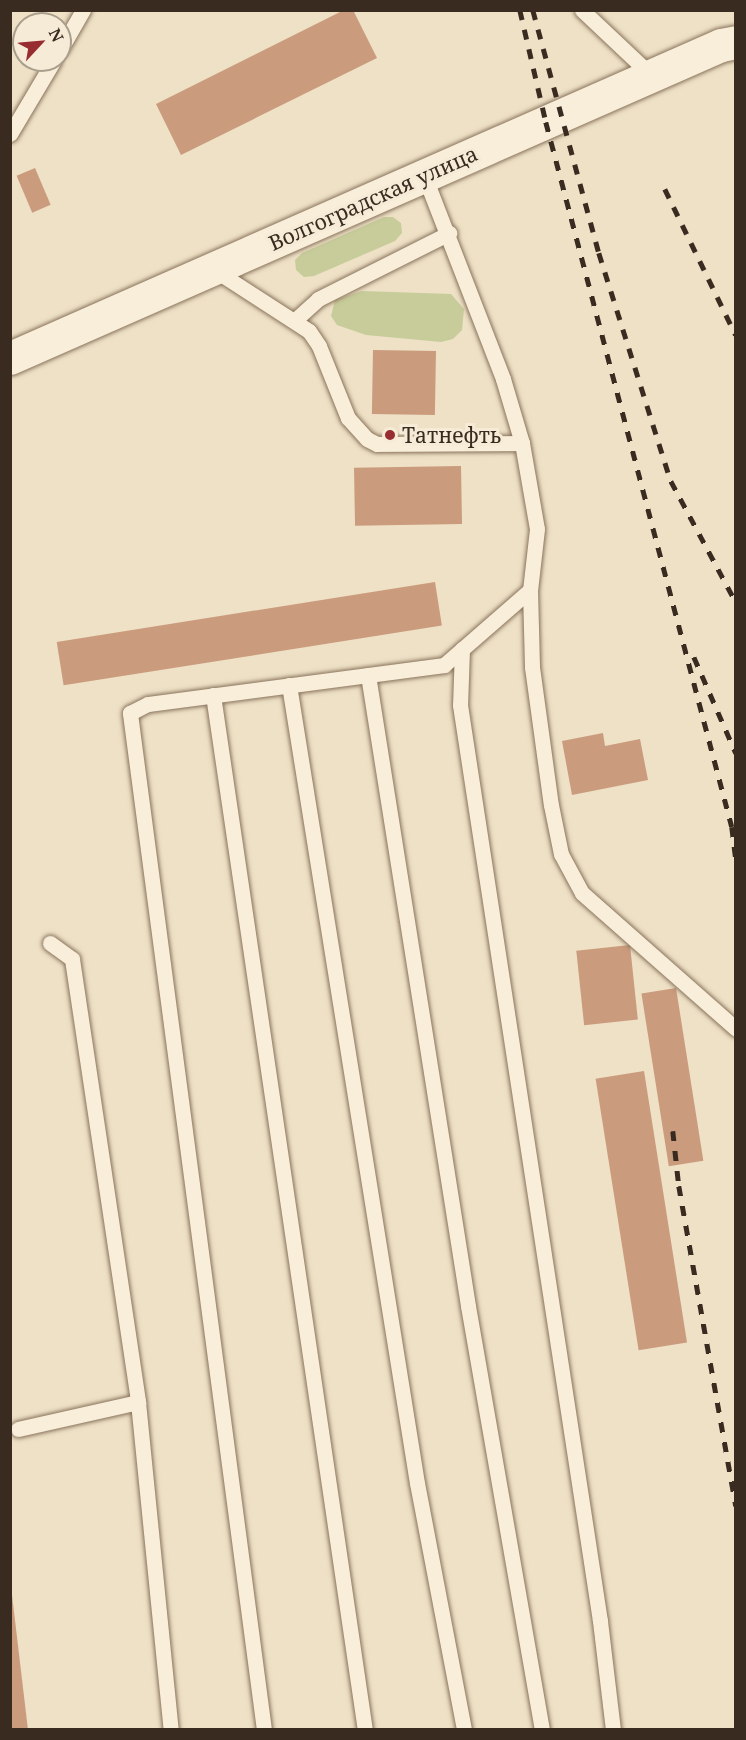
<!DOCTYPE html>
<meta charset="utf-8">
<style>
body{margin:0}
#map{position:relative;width:746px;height:1740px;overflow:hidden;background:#eee1c6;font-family:"Noto Serif",serif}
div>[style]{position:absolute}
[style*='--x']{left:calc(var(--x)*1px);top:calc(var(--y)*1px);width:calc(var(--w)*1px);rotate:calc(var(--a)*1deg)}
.green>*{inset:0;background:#c7cc9a}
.building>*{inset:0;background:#cb9b7d;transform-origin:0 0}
.roads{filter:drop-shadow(0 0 2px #89735c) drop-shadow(0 0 2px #89735c)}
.lane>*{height:15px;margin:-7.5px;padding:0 7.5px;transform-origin:7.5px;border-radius:7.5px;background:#f8eeda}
.secondary>*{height:33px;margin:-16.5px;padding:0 16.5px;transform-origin:16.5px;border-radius:16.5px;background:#f8eeda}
.rail>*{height:4.5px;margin-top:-2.25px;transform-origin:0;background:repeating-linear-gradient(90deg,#392b20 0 10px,transparent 0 20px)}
.dots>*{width:16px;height:16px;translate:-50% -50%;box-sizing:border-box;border:3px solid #f5ebd6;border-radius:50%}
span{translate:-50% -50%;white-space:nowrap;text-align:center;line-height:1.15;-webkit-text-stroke:6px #f5ebd6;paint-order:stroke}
.street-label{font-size:21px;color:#392b20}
.poi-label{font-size:21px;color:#392b20}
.left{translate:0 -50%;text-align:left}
.frame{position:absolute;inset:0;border:12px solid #392b20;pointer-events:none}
.north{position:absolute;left:12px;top:12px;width:60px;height:60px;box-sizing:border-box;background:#f5ebd6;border:2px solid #aa9e8d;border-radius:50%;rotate:64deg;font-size:16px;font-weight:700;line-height:24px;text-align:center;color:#392b20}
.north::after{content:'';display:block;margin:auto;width:21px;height:27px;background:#972d30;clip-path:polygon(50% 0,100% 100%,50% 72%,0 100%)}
</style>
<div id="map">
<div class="green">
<i style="clip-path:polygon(384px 217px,393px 217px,401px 223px,402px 233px,395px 241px,314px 276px,304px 277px,296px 270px,295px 260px,302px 253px)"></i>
<i style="clip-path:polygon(362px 291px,451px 294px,464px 309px,462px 330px,453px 339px,441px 342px,366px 335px,337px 325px,331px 316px,335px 300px)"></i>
</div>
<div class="building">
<i style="clip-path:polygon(344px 10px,353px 10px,377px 58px,181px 155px,156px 104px)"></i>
<i style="left:35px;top:168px;width:40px;height:20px;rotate:67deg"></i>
<i style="left:373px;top:350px;width:63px;height:64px;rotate:1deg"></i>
<i style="left:461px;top:466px;width:58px;height:107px;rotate:89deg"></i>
<i style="left:435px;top:582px;width:44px;height:383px;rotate:81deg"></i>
<i style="clip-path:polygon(603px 733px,605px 746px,640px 739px,648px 780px,572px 795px,562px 741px)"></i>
<i style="left:630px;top:945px;width:75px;height:54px;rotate:84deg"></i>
<i style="left:676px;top:988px;width:175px;height:35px;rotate:81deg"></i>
<i style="left:644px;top:1071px;width:275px;height:49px;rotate:81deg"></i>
<i style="clip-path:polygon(10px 1595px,12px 1595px,28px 1730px,10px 1730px)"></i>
</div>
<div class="roads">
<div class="lane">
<i style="--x:582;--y:10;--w:96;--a:43.3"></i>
<i style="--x:60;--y:50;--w:46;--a:-60.1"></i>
<i style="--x:10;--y:134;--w:86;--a:-59.3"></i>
<i style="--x:424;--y:175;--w:219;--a:68.8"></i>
<i style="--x:503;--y:379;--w:67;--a:73.5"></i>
<i style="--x:522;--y:443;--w:87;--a:80.1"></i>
<i style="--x:537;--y:529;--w:61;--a:96.5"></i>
<i style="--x:530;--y:590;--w:77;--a:88.5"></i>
<i style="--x:532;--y:667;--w:139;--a:82.2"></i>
<i style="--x:551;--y:805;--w:50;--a:78.5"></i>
<i style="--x:561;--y:854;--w:44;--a:61.7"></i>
<i style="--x:582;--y:893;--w:205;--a:41.4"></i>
<i style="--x:213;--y:269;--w:114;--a:32.9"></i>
<i style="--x:309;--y:331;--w:18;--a:56"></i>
<i style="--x:319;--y:346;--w:78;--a:68.1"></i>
<i style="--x:348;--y:418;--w:28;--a:48"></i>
<i style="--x:367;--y:439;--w:11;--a:27"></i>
<i style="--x:377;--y:444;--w:145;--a:-0.4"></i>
<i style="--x:295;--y:320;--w:31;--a:-42"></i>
<i style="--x:318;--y:299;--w:147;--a:-26.7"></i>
<i style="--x:462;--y:649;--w:56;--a:92"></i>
<i style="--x:460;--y:705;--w:927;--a:81.31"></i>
<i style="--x:600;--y:1621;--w:110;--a:83.2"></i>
<i style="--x:368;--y:675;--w:639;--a:80.99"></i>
<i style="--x:468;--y:1306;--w:430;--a:80.1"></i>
<i style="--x:289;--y:685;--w:808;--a:80.89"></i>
<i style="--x:417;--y:1483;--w:251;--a:79.2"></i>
<i style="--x:213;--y:695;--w:1046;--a:81.65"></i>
<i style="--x:50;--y:943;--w:27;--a:36"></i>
<i style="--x:72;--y:959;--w:448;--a:81.5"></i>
<i style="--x:138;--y:1402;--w:330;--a:84.3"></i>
<i style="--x:18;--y:1429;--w:123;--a:-12.7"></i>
<i style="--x:264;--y:1730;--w:1026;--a:-97.51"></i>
<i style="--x:130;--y:713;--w:20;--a:-27"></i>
<i style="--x:148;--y:704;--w:299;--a:-7.5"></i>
<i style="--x:444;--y:665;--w:114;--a:-41.1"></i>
</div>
<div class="secondary">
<i style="--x:10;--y:358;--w:777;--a:-23.76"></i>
<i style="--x:721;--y:45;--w:15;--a:-11"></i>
</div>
</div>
<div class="rail">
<i style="--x:520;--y:10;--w:115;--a:76.9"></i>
<i style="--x:546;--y:122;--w:729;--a:75.22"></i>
<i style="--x:732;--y:827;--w:31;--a:83"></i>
<i style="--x:533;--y:10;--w:252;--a:74.8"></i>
<i style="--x:599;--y:253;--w:239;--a:72.5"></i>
<i style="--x:671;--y:481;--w:137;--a:61.8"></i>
<i style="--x:665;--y:189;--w:162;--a:64.1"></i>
<i style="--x:694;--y:657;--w:105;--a:66.4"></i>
<i style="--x:673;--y:1131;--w:55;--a:83.8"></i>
<i style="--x:679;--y:1186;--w:325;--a:79.9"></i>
</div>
<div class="dots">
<i style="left:390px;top:435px;background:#972d30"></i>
</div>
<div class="street-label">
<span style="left:373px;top:198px;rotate:-24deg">Волгоградская улица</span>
</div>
<div class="poi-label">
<span class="left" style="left:402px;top:435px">Татнефть</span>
</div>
<div class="frame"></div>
<div class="north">N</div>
</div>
